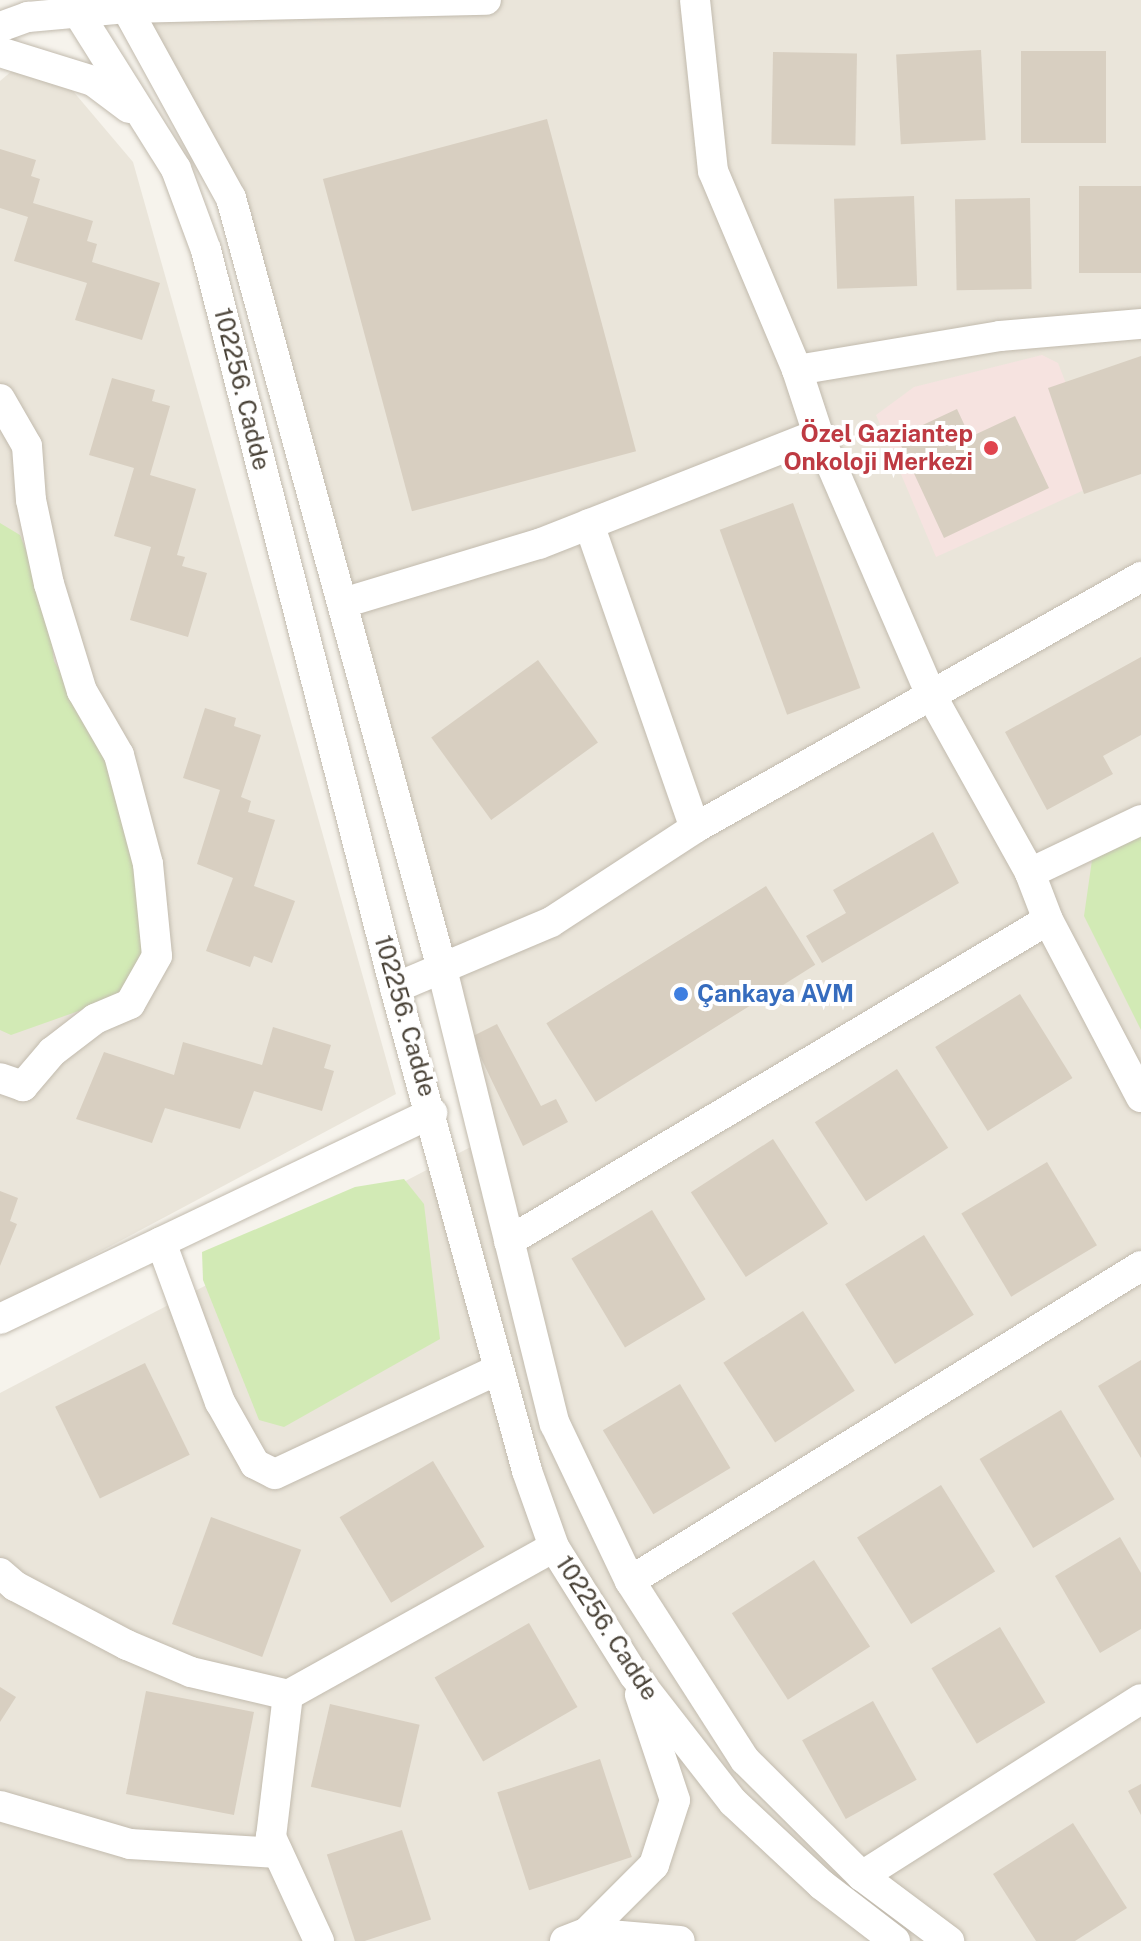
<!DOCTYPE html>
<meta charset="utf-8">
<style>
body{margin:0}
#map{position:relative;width:1141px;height:1941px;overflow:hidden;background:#f6f3ec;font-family:"Public Sans",sans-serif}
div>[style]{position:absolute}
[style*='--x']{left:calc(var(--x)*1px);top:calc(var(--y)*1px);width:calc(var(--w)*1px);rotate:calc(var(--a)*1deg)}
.residential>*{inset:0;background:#eae5da}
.medical>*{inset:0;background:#f6e3e0}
.green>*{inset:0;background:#d2eab5}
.building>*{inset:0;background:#d8cfc1;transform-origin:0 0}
.roads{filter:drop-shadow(0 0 2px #c2bbae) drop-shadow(0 0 2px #c2bbae)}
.minor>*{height:30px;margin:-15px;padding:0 15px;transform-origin:15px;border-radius:15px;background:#fff}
.dots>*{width:22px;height:22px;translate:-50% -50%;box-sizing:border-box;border:4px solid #fff;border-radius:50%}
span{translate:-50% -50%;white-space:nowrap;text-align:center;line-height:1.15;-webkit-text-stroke:8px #fff;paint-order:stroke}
.street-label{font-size:24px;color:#4b4439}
.health-label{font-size:24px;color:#be3a42;font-weight:700}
.right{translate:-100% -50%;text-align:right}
.shop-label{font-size:24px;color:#366cbe;font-weight:700}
.left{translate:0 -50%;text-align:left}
</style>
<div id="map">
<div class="residential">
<i style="clip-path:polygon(97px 0,1141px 0,1141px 1941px,0 1941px,0 1393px,482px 1141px,218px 154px)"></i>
<i style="clip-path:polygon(19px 65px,67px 84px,133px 162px,396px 1094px,0 1305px,0 81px)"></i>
</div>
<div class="medical">
<i style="clip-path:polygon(1042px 355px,1058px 363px,1104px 481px,936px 557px,876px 415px,914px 387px)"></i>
</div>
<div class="green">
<i style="clip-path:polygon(0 523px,20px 535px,47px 605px,54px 661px,106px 754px,156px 909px,150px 973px,121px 996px,11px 1035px,0 1030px)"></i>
<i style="clip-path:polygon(1141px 832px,1141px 1030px,1084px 916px,1093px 853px)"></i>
<i style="clip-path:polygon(404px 1179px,424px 1204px,440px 1339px,284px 1427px,259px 1420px,203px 1280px,202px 1252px,355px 1187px)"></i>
</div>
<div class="building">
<i style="left:981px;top:50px;width:90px;height:85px;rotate:87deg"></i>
<i style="left:1021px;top:51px;width:85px;height:92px"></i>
<i style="left:773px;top:52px;width:84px;height:92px;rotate:1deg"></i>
<i style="left:547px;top:119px;width:344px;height:232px;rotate:75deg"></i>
<i style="clip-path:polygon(0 149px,36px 160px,31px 176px,40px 179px,33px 203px,93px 221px,87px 241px,97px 244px,92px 262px,160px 283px,142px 340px,75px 320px,87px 283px,14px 261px,28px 217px,0 208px)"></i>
<i style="left:1079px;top:186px;width:62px;height:87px"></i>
<i style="left:914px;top:196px;width:90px;height:80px;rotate:88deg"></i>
<i style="left:1030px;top:198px;width:91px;height:75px;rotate:89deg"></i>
<i style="clip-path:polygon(1141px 356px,1141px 474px,1084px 494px,1048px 388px)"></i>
<i style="clip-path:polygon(112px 378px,155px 390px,152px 401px,170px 406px,150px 475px,196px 489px,177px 555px,185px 557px,182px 566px,207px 573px,188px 637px,130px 620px,151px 547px,114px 536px,134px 468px,89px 455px)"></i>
<i style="clip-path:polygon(957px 409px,970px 437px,1015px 416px,1049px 488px,944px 538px,897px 437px)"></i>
<i style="left:793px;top:503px;width:197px;height:78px;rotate:70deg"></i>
<i style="clip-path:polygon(1141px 657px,1141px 735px,1103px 756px,1113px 774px,1047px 810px,1005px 732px)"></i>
<i style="left:538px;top:660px;width:102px;height:132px;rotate:54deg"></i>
<i style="clip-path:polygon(205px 708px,236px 718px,234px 726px,261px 735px,241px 797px,251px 801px,248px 812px,275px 820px,254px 886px,295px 901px,272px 963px,254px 956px,250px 967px,206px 951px,233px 878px,197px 864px,220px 790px,183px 778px)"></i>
<i style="clip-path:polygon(933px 832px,959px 883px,822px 963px,806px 936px,846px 913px,833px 890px)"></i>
<i style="left:766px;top:886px;width:93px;height:259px;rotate:58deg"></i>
<i style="left:1020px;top:994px;width:99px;height:100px;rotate:58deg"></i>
<i style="clip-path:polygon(497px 1024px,541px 1106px,556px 1099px,568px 1122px,523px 1146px,471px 1037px)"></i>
<i style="clip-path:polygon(273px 1027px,331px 1045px,324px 1068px,334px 1071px,322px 1111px,254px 1091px,240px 1129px,165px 1108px,152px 1143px,76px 1119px,104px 1052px,174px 1075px,183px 1042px,262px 1065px)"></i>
<i style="left:897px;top:1069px;width:94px;height:98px;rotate:57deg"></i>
<i style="left:773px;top:1139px;width:101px;height:98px;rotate:57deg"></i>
<i style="left:1047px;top:1162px;width:97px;height:100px;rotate:59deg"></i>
<i style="clip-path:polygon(0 1191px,18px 1198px,10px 1221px,17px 1224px,0 1266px)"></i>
<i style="left:652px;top:1210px;width:104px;height:94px;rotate:59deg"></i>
<i style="left:924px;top:1235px;width:94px;height:93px;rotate:58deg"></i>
<i style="left:803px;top:1311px;width:95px;height:95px;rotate:57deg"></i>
<i style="clip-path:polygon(1141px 1360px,1141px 1458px,1098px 1386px)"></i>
<i style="left:145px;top:1363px;width:102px;height:100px;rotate:64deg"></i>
<i style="left:680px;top:1384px;width:98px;height:90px;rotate:59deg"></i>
<i style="left:1061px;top:1410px;width:104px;height:95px;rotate:59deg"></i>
<i style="left:433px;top:1461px;width:100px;height:109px;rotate:59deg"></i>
<i style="left:941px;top:1485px;width:102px;height:99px;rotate:58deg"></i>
<i style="left:211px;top:1517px;width:96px;height:114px;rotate:20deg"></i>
<i style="clip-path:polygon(1120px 1537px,1141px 1573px,1141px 1629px,1100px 1653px,1055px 1576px)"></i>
<i style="left:814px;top:1560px;width:103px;height:98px;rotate:57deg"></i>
<i style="left:529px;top:1623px;width:97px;height:109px;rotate:60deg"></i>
<i style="left:1000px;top:1627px;width:88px;height:80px;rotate:59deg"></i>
<i style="clip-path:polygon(0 1687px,16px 1697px,0 1722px)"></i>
<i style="left:146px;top:1691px;width:110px;height:105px;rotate:11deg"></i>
<i style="left:873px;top:1701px;width:90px;height:81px;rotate:61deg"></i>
<i style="left:330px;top:1704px;width:92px;height:85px;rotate:13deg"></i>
<i style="left:600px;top:1759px;width:103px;height:108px;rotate:72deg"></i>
<i style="clip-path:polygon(1141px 1784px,1141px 1815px,1128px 1791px)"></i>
<i style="clip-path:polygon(1073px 1823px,1127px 1908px,1075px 1941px,1036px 1941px,993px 1874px)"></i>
<i style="left:402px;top:1830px;width:94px;height:79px;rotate:72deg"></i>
</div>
<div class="roads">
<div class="minor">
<i style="--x:70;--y:0;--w:199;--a:57.9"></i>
<i style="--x:176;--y:169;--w:86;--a:69.7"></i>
<i style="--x:206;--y:250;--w:762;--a:75.64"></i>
<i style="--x:395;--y:988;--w:501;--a:74.71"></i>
<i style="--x:527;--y:1471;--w:81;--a:70.4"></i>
<i style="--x:554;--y:1547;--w:151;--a:58"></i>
<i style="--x:634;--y:1675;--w:161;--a:52.1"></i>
<i style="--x:733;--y:1802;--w:122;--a:43"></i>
<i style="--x:822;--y:1885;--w:92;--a:37.5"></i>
<i style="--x:122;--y:0;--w:226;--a:61.2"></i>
<i style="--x:231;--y:198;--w:799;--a:74.69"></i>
<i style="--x:442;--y:969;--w:469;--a:76.1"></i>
<i style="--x:555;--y:1424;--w:174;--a:64.5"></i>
<i style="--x:630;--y:1581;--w:213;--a:57.3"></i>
<i style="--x:745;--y:1760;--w:165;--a:44.8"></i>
<i style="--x:862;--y:1876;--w:109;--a:36.8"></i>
<i style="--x:695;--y:0;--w:172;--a:84"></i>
<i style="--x:713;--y:171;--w:216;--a:67.1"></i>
<i style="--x:797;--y:370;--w:67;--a:71.8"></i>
<i style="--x:818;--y:434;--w:282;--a:66.6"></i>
<i style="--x:930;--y:693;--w:206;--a:60.9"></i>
<i style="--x:1030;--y:873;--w:50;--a:69"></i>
<i style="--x:1048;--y:920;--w:200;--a:62.3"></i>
<i style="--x:0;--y:27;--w:30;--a:-20"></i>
<i style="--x:28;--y:17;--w:99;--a:-5.2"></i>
<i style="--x:127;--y:8;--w:359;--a:-1.3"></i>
<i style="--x:0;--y:52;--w:97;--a:17.3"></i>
<i style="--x:93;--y:81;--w:45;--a:36.9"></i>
<i style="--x:797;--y:370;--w:206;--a:-9.5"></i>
<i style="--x:1000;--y:336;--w:142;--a:-4.9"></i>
<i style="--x:0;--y:399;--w:54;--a:60.1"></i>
<i style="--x:27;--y:446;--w:54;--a:85.8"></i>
<i style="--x:31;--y:500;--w:86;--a:77.9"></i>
<i style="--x:49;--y:584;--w:112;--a:72.9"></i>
<i style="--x:82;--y:691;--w:74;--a:60"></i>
<i style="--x:119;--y:755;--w:113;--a:75.1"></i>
<i style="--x:148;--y:864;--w:92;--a:84.4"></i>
<i style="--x:157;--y:956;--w:55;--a:119.4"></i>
<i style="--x:130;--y:1004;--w:38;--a:157"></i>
<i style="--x:95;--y:1019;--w:54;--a:142.5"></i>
<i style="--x:52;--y:1052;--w:45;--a:130.5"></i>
<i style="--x:23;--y:1086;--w:24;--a:-161"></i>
<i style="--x:589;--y:524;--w:322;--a:70.8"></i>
<i style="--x:343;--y:603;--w:205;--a:-16.8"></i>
<i style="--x:539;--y:544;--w:300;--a:-21.5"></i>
<i style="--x:1030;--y:873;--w:123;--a:-25.5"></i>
<i style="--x:395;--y:988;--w:169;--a:-22.9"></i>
<i style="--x:551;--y:922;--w:172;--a:-33.1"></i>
<i style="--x:695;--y:828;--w:512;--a:-29.37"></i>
<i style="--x:509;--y:1241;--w:627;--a:-30.78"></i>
<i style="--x:161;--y:1242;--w:171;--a:69.8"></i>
<i style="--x:220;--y:1402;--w:71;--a:60.6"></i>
<i style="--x:255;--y:1464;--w:22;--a:27"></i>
<i style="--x:275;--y:1474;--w:247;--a:-25.1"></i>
<i style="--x:0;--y:1319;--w:479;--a:-25.5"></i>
<i style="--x:0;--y:1573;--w:20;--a:41"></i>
<i style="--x:15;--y:1586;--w:127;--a:27.8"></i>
<i style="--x:127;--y:1645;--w:69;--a:22.9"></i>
<i style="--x:191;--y:1672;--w:100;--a:13.3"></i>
<i style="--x:630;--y:1581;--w:600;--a:-31.65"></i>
<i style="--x:0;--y:1806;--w:135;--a:16.3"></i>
<i style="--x:130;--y:1844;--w:148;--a:3.5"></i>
<i style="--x:862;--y:1876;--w:330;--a:-32.4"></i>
<i style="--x:586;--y:1933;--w:94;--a:4.9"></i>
<i style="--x:319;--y:1941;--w:115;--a:-114.8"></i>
<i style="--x:271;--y:1837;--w:143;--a:-83.2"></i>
<i style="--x:288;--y:1695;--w:304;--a:-29.1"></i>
<i style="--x:565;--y:1941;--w:22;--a:-21"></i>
<i style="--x:586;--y:1933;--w:96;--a:-45"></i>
<i style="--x:654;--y:1865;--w:68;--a:-72.1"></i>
<i style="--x:675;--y:1800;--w:111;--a:-108.4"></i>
</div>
</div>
<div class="dots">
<i style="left:991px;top:448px;background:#e0444e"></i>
<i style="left:681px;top:994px;background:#3f7fe0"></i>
</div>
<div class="street-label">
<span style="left:242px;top:389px;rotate:76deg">102256. Cadde</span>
<span style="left:405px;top:1016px;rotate:74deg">102256. Cadde</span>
<span style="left:607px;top:1628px;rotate:57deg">102256. Cadde</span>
</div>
<div class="health-label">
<span class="right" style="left:973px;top:448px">Özel Gaziantep<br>Onkoloji Merkezi</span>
</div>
<div class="shop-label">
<span class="left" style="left:697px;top:994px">Çankaya AVM</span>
</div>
</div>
